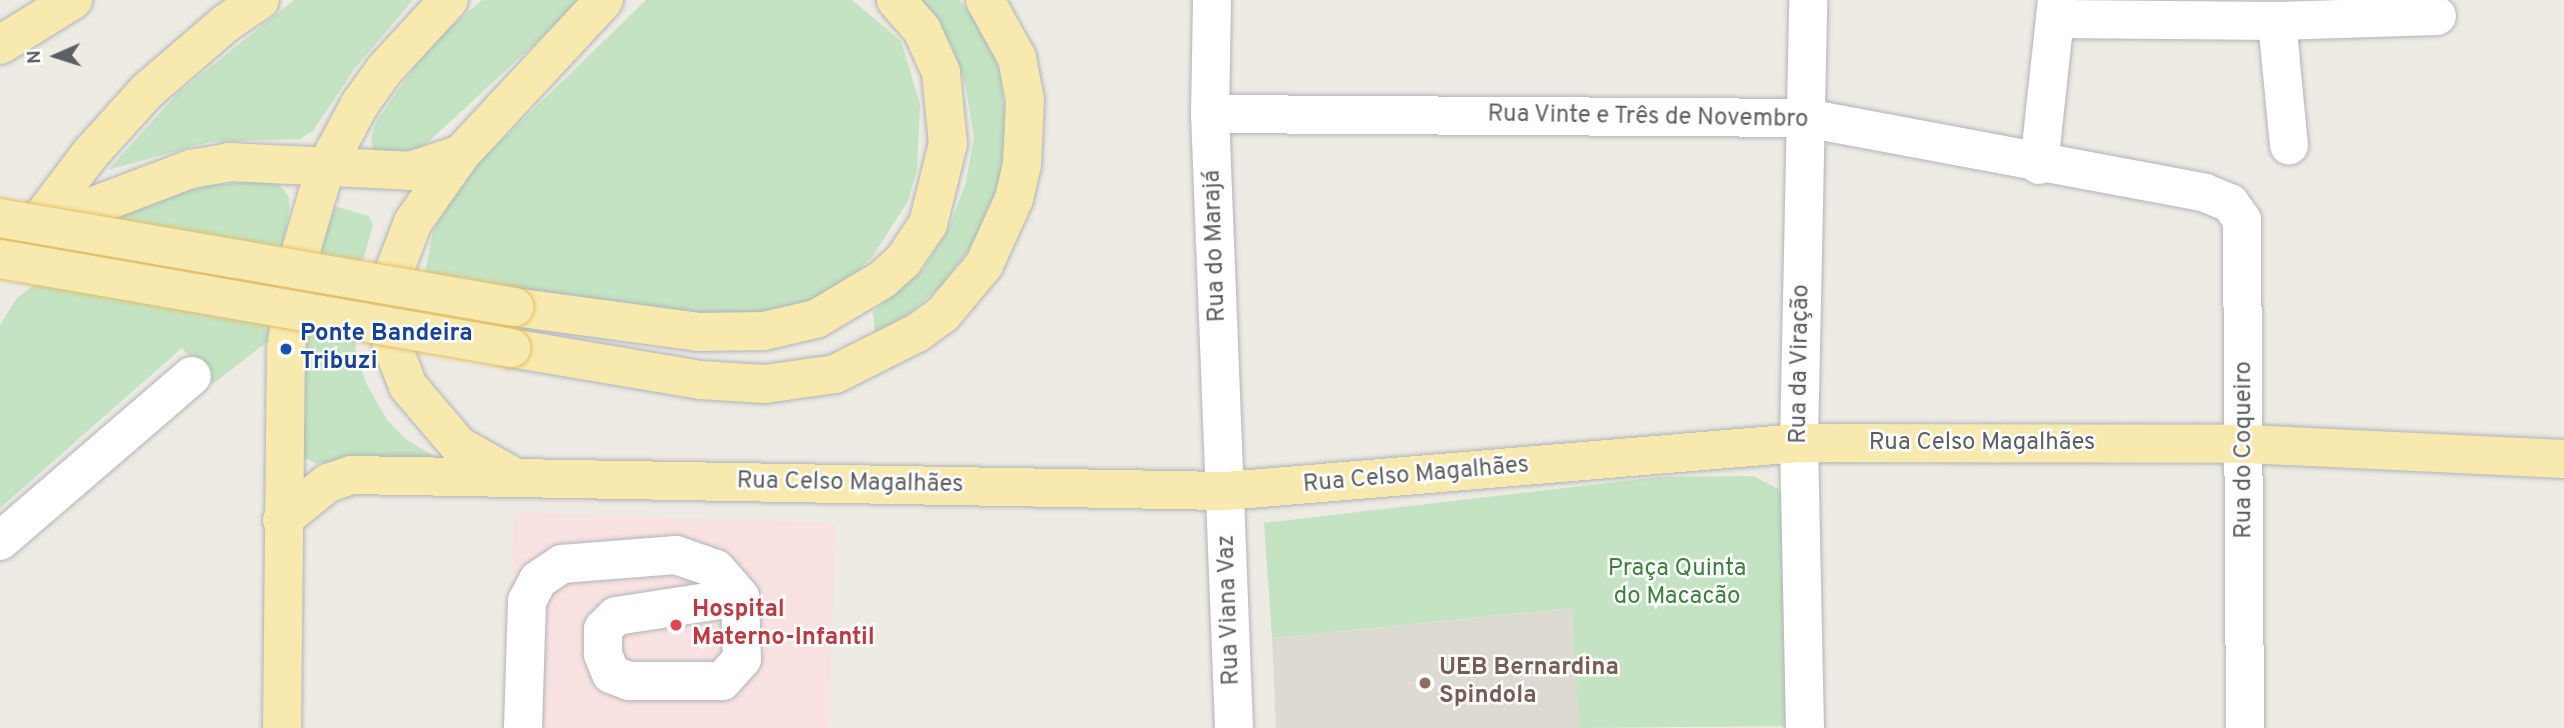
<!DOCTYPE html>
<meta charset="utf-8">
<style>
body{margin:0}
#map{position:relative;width:2564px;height:728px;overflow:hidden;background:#edebe4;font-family:Overpass,sans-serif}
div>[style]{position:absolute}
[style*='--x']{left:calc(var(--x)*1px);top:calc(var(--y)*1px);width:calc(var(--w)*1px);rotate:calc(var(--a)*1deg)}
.education>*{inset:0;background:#dddad2}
.medical>*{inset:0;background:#f9e3e2;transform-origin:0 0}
.green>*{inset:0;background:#c3e3c3}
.roads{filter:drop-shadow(0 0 2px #b1b4b8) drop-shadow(0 0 2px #b1b4b8)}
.minor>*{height:38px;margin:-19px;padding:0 19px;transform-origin:19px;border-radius:19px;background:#fff}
.major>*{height:38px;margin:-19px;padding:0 19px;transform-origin:19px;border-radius:19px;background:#f8eaaf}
.bridges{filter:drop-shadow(0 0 2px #e4be66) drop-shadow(0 0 2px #e4be66)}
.major-bridge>*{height:38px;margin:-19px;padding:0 19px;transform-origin:19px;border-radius:19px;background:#f8eaaf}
.dots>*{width:19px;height:19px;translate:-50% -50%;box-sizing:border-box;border:4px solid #fff;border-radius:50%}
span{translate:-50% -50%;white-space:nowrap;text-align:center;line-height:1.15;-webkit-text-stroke:5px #fff;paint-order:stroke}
.street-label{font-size:24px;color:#5c5f63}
.transit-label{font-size:24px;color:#164399;font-weight:700}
.left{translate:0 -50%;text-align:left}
.park-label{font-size:24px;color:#3d813f}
.health-label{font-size:24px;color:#be3a42;font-weight:700}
.education-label{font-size:24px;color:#785e54;font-weight:700}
.north{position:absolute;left:21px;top:21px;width:70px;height:70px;-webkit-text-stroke:5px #fff;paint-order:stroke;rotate:267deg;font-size:19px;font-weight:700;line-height:28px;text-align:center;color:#5c5f63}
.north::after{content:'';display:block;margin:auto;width:24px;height:32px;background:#5c5f63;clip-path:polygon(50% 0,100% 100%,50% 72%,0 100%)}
</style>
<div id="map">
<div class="education">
<i style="clip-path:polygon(1573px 608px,1579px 728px,1276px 728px,1272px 638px)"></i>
</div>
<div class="medical">
<i style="left:514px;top:512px;width:322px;height:216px;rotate:2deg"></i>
</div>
<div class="green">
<i style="clip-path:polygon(294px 0,413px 0,355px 68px,313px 131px,300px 139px,209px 142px,108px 170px,179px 92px)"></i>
<i style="clip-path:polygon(482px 0,582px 0,428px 142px,413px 152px,374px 156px,371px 138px,376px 122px,401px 86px,431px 44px)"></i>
<i style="clip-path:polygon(646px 0,852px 0,901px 41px,920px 104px,917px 170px,908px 201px,873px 256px,850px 278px,797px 308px,735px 319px,516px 293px,425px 273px,433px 231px,465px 176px)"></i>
<i style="clip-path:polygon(920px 0,959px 0,986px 33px,1001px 78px,1007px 133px,998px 185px,975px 241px,942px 285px,911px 312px,875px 333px,873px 312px,923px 270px,949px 228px,966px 182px,974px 138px,965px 83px,952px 47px)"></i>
<i style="clip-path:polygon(275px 179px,289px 197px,289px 210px,267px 342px,213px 384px,182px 348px,0 508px,0 325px,17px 298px,120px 217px,167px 196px,205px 186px)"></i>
<i style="clip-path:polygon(338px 207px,369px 216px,373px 225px,359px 274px,354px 319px,356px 354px,367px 385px,387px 420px,407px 440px,437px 458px,315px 463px,303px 457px,303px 301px,330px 211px)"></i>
<i style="clip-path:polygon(1753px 476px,1778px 489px,1784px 506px,1785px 726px,1579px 728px,1572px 608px,1272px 638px,1264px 523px,1658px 477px)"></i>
</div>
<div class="roads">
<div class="minor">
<i style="--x:1212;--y:0;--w:114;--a:91"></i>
<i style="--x:1210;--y:114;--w:614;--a:87.76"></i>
<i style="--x:2055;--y:19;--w:222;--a:0.5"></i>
<i style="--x:2277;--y:21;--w:160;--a:-1.8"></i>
<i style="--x:2277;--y:21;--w:125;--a:84.5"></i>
<i style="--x:1210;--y:114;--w:596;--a:0.38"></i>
<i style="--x:1806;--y:118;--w:406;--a:10.6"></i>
<i style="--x:2205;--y:193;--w:27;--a:22"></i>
<i style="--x:2230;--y:203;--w:21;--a:55"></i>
<i style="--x:2242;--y:220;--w:508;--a:89.66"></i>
<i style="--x:2039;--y:165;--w:166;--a:-83.8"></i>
<i style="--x:0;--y:541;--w:253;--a:-40.7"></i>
<i style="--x:523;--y:728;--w:127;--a:-88.2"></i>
<i style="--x:527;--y:601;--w:24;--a:-62"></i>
<i style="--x:538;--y:580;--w:29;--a:-34"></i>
<i style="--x:562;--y:564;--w:114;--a:-4.5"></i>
<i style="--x:676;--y:555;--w:42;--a:19.3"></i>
<i style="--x:716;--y:569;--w:37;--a:49"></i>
<i style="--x:740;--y:597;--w:62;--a:88.2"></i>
<i style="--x:742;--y:659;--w:30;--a:132"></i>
<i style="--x:722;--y:681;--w:93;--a:180"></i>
<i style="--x:629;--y:681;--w:19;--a:-159"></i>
<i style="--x:611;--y:674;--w:22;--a:-112"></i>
<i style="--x:603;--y:654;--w:25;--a:-90"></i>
<i style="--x:603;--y:629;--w:18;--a:-45"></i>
<i style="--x:616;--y:616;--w:125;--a:-8.7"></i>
<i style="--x:1805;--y:728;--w:285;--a:-91.2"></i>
<i style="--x:1799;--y:443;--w:443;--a:-88.8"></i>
</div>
<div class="major">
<i style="--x:0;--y:45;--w:86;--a:-31.7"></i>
<i style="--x:31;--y:232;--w:98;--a:-52.9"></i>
<i style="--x:90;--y:154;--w:85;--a:-47.9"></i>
<i style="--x:147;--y:91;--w:104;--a:-40.7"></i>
<i style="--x:226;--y:23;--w:41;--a:-34.1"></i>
<i style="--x:18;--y:250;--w:76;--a:-31.6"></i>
<i style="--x:83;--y:210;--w:116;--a:-20.8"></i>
<i style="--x:191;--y:169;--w:39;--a:-10"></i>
<i style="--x:229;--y:162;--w:181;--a:2.8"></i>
<i style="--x:410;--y:171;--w:54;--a:-18.4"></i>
<i style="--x:514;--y:307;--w:186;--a:7.7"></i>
<i style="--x:698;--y:332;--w:66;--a:-0.9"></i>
<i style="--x:764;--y:331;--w:53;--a:-13"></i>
<i style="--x:816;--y:319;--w:78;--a:-30.8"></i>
<i style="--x:883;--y:279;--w:27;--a:-42"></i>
<i style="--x:903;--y:261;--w:45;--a:-56"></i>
<i style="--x:928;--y:224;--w:82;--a:-76"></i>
<i style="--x:948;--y:144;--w:72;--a:-95.6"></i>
<i style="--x:941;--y:72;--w:46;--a:-114.3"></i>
<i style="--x:922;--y:30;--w:40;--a:-131"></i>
<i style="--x:511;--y:348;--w:192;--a:9.6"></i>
<i style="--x:700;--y:380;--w:65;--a:3.5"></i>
<i style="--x:765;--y:384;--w:71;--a:-8.1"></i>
<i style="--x:835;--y:374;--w:92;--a:-26.6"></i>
<i style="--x:917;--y:333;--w:32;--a:-36"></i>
<i style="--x:943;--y:314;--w:64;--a:-50.1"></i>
<i style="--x:984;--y:265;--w:72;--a:-65.6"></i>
<i style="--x:1014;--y:199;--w:36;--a:-77"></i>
<i style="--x:1022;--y:164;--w:64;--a:-87.3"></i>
<i style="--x:1025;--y:100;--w:43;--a:-100.8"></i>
<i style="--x:1017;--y:58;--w:66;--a:-118.9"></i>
<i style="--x:509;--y:474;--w:57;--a:-150.8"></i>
<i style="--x:459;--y:446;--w:79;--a:-130.4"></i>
<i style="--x:408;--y:386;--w:47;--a:-111.1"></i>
<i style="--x:391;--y:342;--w:60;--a:-91"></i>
<i style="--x:390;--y:282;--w:64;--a:-69"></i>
<i style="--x:413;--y:222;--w:83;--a:-54.8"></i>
<i style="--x:461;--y:154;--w:210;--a:-47.1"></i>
<i style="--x:282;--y:520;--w:59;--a:-38.8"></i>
<i style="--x:328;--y:483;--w:24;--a:-19"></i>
<i style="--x:351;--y:475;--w:875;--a:1.05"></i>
<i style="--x:1226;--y:491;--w:575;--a:-4.79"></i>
<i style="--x:1799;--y:443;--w:447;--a:0.1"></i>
<i style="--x:2246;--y:444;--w:318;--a:2.7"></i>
<i style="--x:282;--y:728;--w:379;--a:-89.4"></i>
<i style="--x:286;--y:349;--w:103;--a:-81.1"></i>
<i style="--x:302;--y:247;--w:81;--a:-73.6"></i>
<i style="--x:325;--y:169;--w:74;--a:-61.7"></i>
<i style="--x:360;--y:104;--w:43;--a:-54.5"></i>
<i style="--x:385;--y:69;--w:94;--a:-47.2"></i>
</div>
</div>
<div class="bridges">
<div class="major-bridge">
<i style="--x:0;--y:218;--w:522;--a:9.82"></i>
<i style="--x:0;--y:259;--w:519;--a:9.88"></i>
</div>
</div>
<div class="dots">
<i style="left:286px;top:349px;background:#1a4fb4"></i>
<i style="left:676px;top:625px;background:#e0444e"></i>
<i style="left:1425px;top:683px;background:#8d6e63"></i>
</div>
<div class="street-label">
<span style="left:1648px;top:118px;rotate:1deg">Rua Vinte e Três de Novembro</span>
<span style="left:1216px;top:246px;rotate:-92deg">Rua do Marajá</span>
<span style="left:1801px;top:364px;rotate:-89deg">Rua da Viração</span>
<span style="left:1982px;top:444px">Rua Celso Magalhães</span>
<span style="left:2245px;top:450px;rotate:-90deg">Rua do Coqueiro</span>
<span style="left:1416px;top:476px;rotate:-5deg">Rua Celso Magalhães</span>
<span style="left:850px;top:484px;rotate:1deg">Rua Celso Magalhães</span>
<span style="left:1230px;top:610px;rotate:-92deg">Rua Viana Vaz</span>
</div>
<div class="transit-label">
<span class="left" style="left:300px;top:349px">Ponte Bandeira<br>Tribuzi</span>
</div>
<div class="park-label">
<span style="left:1677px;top:584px">Praça Quinta<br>do Macacão</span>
</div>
<div class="health-label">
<span class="left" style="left:692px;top:625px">Hospital<br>Materno-Infantil</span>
</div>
<div class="education-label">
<span class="left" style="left:1439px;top:683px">UEB Bernardina<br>Spindola</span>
</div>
<div class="north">N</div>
</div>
